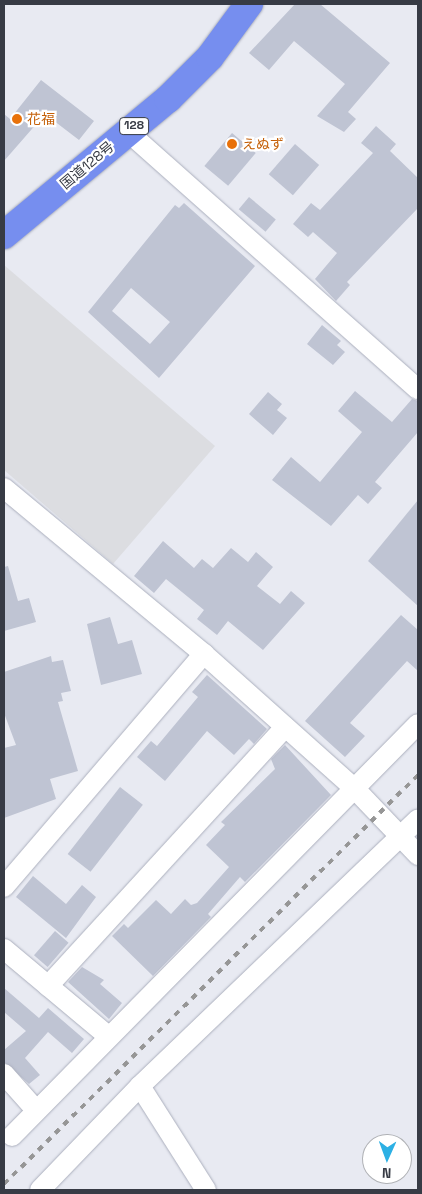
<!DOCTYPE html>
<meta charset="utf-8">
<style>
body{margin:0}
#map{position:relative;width:422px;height:1194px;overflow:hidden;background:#e8eaf2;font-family:"Space Grotesk","Noto Sans JP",sans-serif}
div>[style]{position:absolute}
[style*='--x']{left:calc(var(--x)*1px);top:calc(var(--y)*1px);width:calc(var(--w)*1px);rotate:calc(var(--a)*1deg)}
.parking>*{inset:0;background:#dcdde1}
.building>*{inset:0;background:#bfc4d3;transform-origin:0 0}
.roads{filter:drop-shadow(0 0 1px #abafbd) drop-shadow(0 0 1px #abafbd)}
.minor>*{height:20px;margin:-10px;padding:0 10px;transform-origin:10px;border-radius:10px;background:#fff}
.highway>*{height:28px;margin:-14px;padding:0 14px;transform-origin:14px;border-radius:14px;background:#768eef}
.rail>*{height:4px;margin-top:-2px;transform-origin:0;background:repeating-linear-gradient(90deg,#969696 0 6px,transparent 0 12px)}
.dots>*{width:14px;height:14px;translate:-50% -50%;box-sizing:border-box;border:2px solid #fff;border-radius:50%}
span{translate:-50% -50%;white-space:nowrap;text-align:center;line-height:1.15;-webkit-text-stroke:4.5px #fff;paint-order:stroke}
.shield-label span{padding:1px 4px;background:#fff;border:1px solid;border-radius:4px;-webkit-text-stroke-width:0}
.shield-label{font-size:12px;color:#373b45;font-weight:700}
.food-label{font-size:14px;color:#c56008}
.left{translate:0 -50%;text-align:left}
.street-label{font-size:14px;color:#373b45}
.frame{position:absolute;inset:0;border:5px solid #373b45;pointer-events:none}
.north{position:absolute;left:362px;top:1134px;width:50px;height:50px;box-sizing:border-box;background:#fff;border:1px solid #afb1b5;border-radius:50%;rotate:182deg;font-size:14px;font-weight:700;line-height:20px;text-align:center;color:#373b45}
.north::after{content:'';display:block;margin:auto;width:18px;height:22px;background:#2db0e4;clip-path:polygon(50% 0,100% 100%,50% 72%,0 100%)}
</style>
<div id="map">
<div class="parking">
<i style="clip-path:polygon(4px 265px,215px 446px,113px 564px,4px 470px)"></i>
</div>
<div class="building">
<i style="clip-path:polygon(295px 4px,320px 4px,390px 63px,348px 112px,356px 119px,344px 132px,317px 116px,345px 84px,294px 41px,269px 70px,249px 53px)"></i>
<i style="clip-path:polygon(41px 80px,94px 121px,79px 140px,45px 114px,4px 161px,4px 114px,10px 119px)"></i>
<i style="clip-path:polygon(376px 126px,396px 144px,390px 151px,418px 178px,418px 208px,347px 282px,350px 285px,336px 301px,315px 279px,337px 253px,313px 232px,308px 237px,293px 224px,311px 203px,320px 210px,373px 153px,361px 143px)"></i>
<i style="left:232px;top:133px;width:31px;height:43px;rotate:40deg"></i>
<i style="left:295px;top:144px;width:32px;height:40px;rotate:41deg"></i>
<i style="left:249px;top:197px;width:35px;height:16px;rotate:40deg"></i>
<i style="clip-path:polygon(evenodd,184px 203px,255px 266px,159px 378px,88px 312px,175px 205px,179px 208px,184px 203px,131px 288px,170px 322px,150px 344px,112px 311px,131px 288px)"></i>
<i style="clip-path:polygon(322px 325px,341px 341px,337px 345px,345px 352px,333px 365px,307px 344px)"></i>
<i style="clip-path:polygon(355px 391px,392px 422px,412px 399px,418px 401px,418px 432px,375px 482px,382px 488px,368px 504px,358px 495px,331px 526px,272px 480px,291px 457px,320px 482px,362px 432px,338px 411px)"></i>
<i style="clip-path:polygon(268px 392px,282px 404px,277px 410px,287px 418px,273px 435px,249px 414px)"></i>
<i style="clip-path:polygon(418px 500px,418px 606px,368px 561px)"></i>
<i style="clip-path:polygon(163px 541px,194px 568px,202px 559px,213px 568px,231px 548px,248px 562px,256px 552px,273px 567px,257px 586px,280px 604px,291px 591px,305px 603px,263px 650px,228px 621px,217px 635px,197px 619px,204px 610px,166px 579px,154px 593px,134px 576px)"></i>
<i style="clip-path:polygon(8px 566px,18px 601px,29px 598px,36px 622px,4px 631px,4px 567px)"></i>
<i style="clip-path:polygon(401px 615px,418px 630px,418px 671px,407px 661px,350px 723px,365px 736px,345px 757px,305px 721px)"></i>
<i style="clip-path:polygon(110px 617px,118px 644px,132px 640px,142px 674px,101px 685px,87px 624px)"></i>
<i style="clip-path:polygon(51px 656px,52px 662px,63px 660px,71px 691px,61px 693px,63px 701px,58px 702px,78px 771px,50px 779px,56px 799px,4px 818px,4px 748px,16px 745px,4px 713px,4px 672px)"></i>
<i style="clip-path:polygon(207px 675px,267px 729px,254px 744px,249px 739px,234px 755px,207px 731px,165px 781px,137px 757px,151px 741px,157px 746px,198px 697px,192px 692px)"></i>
<i style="clip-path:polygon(285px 745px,331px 795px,245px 882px,240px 877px,208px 914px,211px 917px,153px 976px,112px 936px,124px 924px,128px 928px,156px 900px,171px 914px,185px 899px,191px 905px,197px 903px,229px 867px,206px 845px,225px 825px,221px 822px,275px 769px,271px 759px)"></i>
<i style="left:120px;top:787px;width:29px;height:85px;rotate:38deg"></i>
<i style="clip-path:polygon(33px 876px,66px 904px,82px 885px,96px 897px,66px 938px,16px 897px)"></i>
<i style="left:55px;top:931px;width:18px;height:32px;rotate:41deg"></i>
<i style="clip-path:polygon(82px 967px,104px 980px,100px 984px,122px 1003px,109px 1019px,68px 982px)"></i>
<i style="clip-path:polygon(4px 988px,39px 1018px,48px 1008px,84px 1039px,72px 1053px,48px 1032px,25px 1058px,40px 1075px,29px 1084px,4px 1062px,4px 1050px,26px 1031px,4px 1012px)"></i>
</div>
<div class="roads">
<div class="minor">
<i style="--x:127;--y:131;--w:389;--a:41.6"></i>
<i style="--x:4;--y:488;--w:260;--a:39.7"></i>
<i style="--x:204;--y:654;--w:201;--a:41.8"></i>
<i style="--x:354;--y:788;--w:93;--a:46.3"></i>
<i style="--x:4;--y:887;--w:307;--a:-49.4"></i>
<i style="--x:4;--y:949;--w:134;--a:39.9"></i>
<i style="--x:48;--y:986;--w:351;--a:-47.5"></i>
<i style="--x:4;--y:1074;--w:47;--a:48.5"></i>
<i style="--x:140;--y:1086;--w:123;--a:57.6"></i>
<i style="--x:12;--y:1136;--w:578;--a:-45.42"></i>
<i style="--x:40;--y:1190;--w:144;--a:-46.1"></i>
<i style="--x:140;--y:1086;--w:385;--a:-43.8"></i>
</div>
<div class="highway">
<i style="--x:4;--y:235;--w:213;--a:-39.7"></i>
<i style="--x:168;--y:99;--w:59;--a:-45"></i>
<i style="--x:210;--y:57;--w:66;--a:-53.7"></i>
</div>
</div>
<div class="rail">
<i style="--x:4;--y:1184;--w:582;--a:-44.65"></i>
</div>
<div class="dots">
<i style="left:17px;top:119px;background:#e8710a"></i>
<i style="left:232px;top:144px;background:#e8710a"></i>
</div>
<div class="shield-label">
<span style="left:134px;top:126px">128</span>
</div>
<div class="food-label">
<span class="left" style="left:27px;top:119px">花福</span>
<span class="left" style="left:242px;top:144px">えぬず</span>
</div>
<div class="street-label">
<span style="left:87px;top:165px;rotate:-40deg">国道128号</span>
</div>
<div class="frame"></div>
<div class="north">N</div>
</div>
